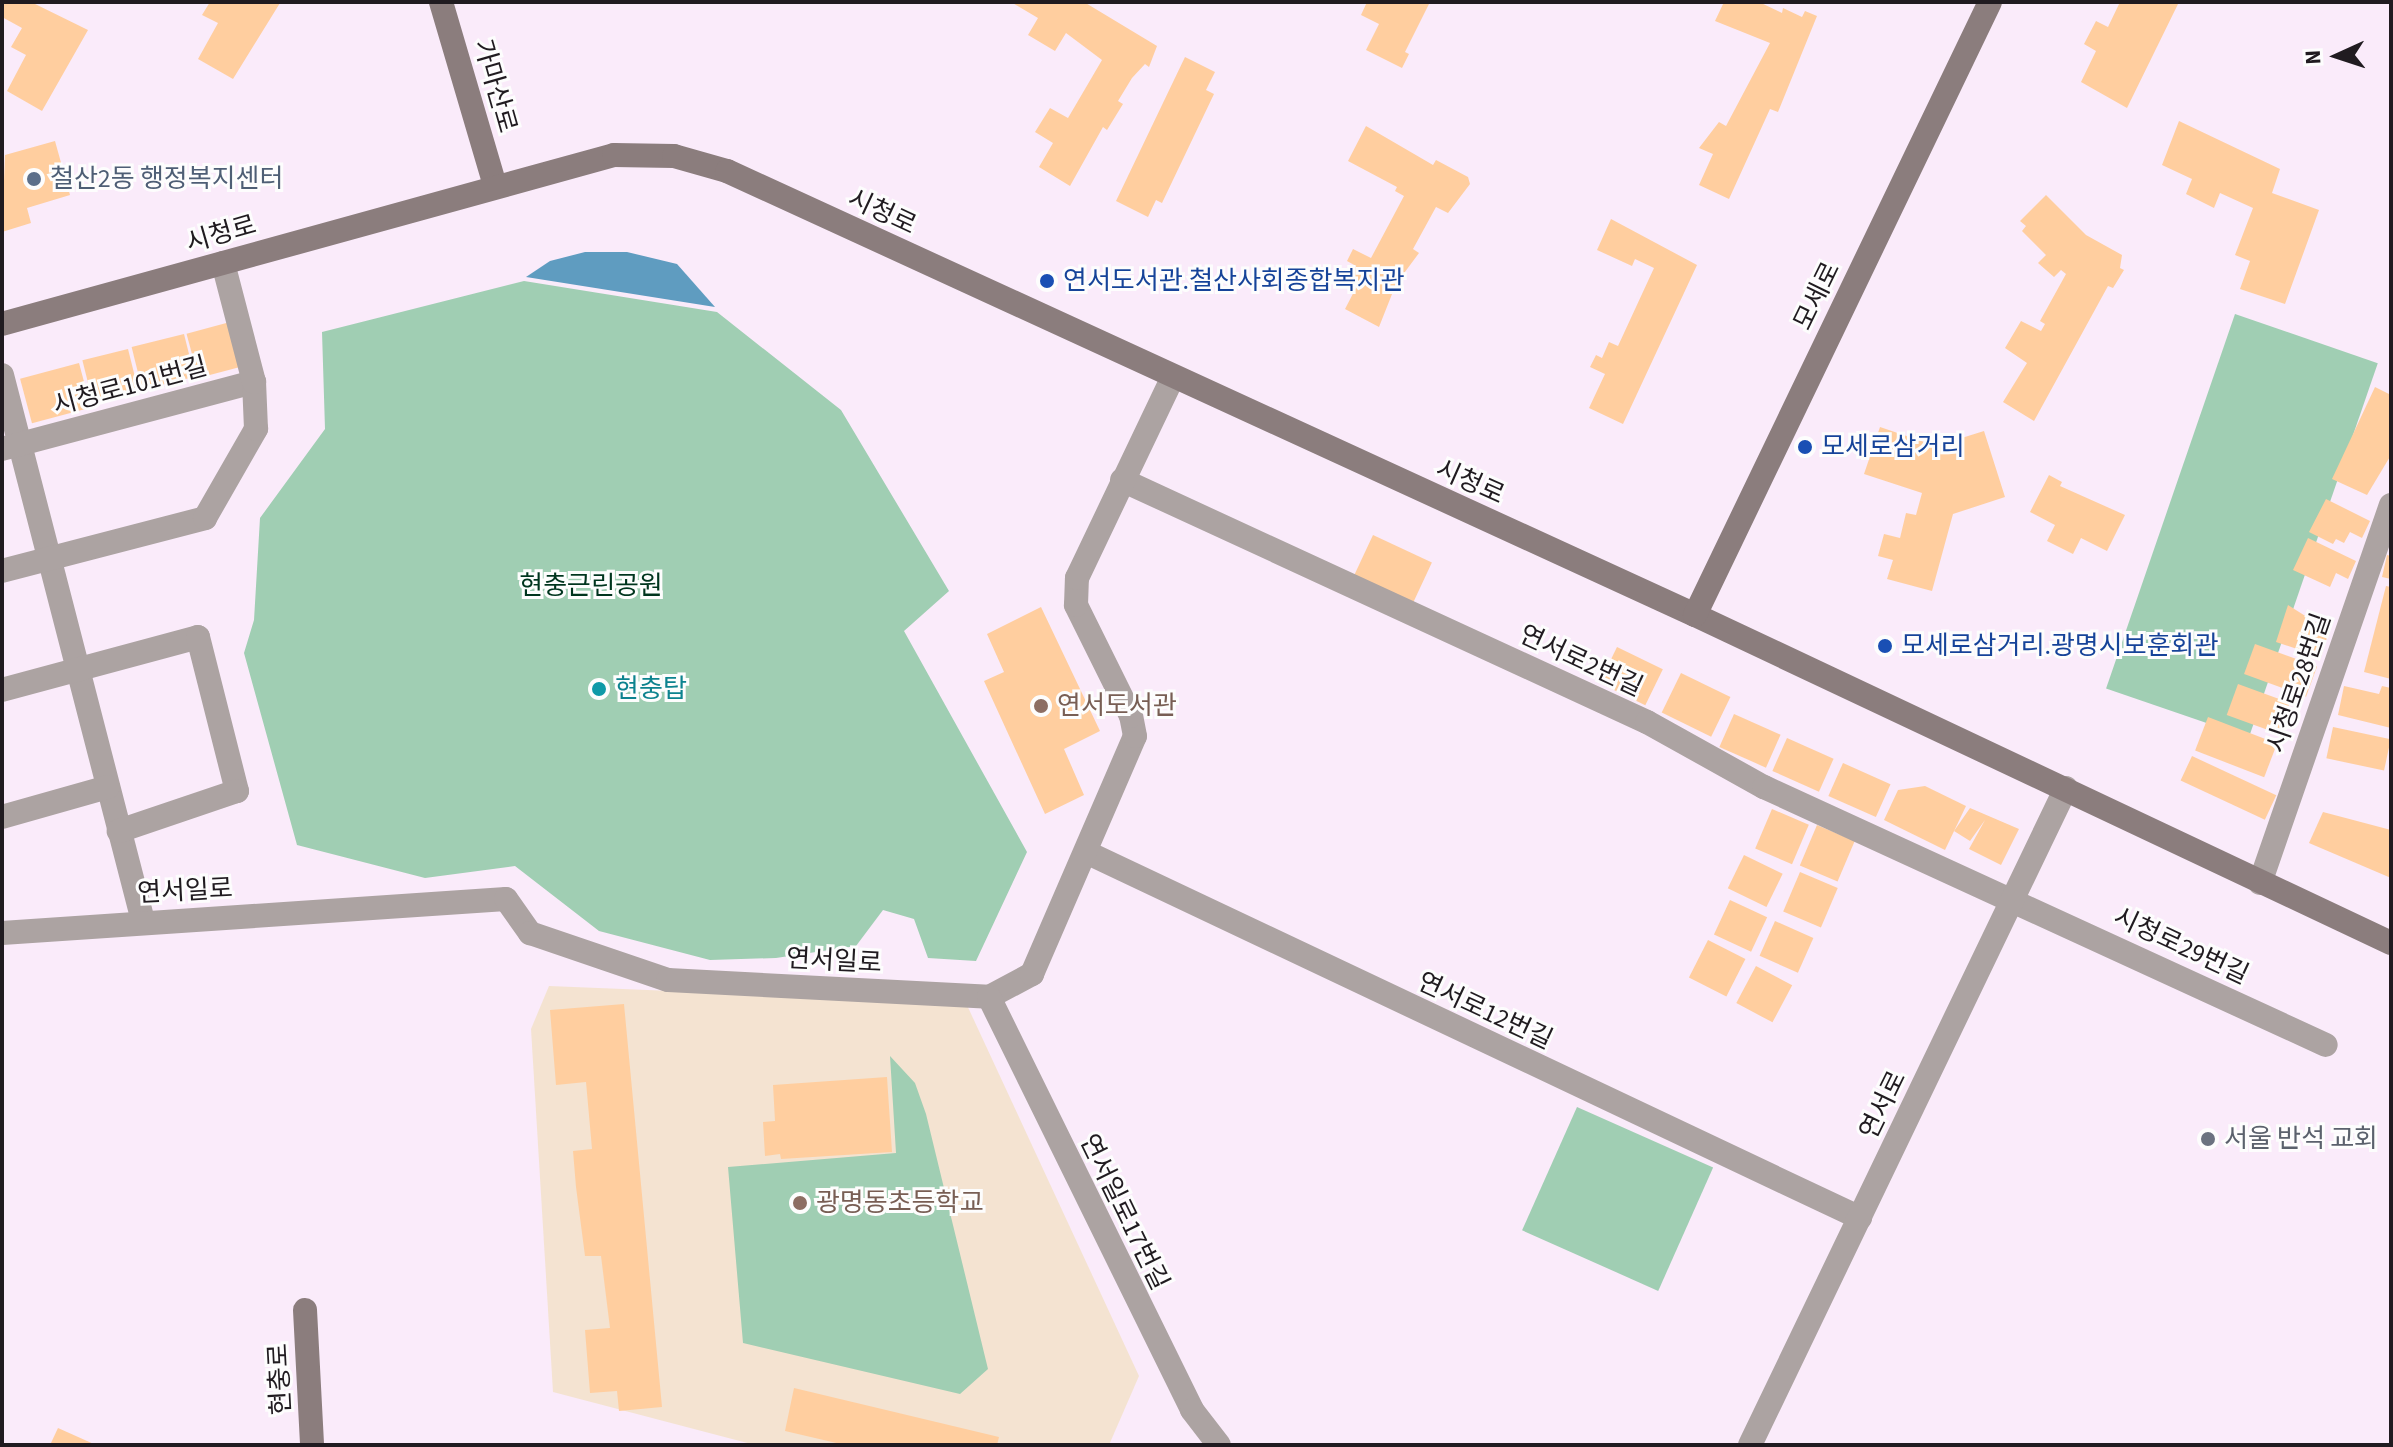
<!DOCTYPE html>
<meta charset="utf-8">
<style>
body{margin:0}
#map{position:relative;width:2393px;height:1447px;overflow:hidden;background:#faebfa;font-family:"Source Sans 3","Noto Sans KR",sans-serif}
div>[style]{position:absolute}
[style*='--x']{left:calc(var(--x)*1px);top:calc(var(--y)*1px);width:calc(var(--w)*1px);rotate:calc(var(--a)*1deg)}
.education>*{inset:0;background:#f4e3d1}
.green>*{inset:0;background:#a0ceb3;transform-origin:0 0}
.water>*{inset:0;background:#5f9cc0}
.building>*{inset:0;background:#ffce9f;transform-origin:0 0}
.street>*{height:24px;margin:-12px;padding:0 12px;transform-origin:12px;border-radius:12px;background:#aca3a2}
.secondary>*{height:24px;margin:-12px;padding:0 12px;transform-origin:12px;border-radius:12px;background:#8b7d7d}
.dots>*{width:22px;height:22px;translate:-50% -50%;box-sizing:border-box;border:4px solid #fdfdfd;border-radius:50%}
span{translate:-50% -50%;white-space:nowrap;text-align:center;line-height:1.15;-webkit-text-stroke:6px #fdfdfd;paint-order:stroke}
.street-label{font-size:26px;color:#201b20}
.service-label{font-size:26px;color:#4e5e75}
.left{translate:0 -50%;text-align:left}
.transit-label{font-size:26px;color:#164399}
.park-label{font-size:26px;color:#00351e}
.culture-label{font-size:26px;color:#0d838f}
.education-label{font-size:26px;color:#785e54}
.worship-label{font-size:26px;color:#5b616d}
.frame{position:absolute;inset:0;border:4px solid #201b20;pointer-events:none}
.north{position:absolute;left:2297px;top:16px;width:80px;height:80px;-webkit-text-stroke:6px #fdfdfd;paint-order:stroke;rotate:267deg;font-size:22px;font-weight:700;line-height:32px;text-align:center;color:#201b20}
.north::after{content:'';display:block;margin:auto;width:28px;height:36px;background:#201b20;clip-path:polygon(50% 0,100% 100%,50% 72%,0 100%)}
</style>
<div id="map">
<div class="education">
<i style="clip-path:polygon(549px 986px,966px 1003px,1139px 1376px,1109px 1445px,755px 1445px,553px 1392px,531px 1029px)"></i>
</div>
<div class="green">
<i style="clip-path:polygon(524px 281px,717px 312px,841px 410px,949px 591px,904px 631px,1027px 852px,976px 961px,928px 958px,914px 919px,883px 910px,856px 946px,776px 958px,710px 960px,599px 931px,515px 866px,425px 878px,297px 845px,244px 653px,254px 620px,260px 518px,325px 429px,322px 332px)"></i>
<i style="left:2235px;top:314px;width:151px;height:396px;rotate:19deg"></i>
<i style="clip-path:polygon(890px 1056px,915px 1083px,926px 1114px,988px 1369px,960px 1394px,743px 1343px,728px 1167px,896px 1153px)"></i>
<i style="left:1577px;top:1107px;width:149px;height:135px;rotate:24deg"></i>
</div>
<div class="water">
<i style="clip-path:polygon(585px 252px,627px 252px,677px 264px,715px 307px,526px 277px,550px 261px)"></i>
</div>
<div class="building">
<i style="clip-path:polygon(2px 2px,31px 2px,88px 30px,42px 111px,7px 91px,26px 55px,11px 47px,22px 28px,2px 17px)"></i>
<i style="clip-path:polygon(210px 2px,280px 3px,233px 79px,198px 59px,218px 23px,202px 15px)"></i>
<i style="clip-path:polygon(1011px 2px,1084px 2px,1157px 46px,1149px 67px,1145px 64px,1132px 78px,1118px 101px,1123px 104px,1107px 130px,1103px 127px,1070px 186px,1039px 167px,1053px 143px,1035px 132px,1050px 108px,1068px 118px,1102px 60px,1066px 33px,1055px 51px,1028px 35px,1038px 18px)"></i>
<i style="clip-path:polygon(1367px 2px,1435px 2px,1429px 4px,1405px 52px,1409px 54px,1402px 68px,1366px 50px,1379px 24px,1361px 15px)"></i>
<i style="clip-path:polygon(1724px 2px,1759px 2px,1782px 13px,1783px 8px,1802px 17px,1805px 11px,1817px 16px,1778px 112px,1770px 109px,1729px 199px,1699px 185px,1713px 154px,1699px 148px,1719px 122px,1726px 126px,1770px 43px,1715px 21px)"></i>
<i style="clip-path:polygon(2120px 2px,2179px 2px,2127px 108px,2081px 82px,2096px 51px,2084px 44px,2096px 21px,2108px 27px)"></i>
<i style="clip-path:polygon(1185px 57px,1215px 72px,1206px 90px,1214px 94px,1162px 203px,1156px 200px,1148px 217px,1116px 201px)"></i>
<i style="clip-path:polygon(2179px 121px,2280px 169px,2272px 193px,2319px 210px,2285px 304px,2240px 289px,2250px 261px,2235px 255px,2253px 208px,2220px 193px,2214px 208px,2186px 194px,2192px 179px,2162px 165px)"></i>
<i style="clip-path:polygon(1366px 126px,1433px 165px,1436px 160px,1468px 177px,1470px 184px,1448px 213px,1436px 207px,1413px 249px,1419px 253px,1396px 284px,1379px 327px,1345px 309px,1358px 284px,1349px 279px,1356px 266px,1347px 261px,1353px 249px,1371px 258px,1404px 196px,1395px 191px,1397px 187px,1348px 161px)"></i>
<i style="clip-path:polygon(55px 141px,70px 195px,27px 208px,31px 223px,2px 232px,5px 155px)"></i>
<i style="clip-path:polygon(2046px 195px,2086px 235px,2122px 255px,2120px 268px,2124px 270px,2113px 288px,2108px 286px,2034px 421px,2003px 402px,2027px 363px,2005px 348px,2021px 321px,2041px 331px,2045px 324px,2040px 321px,2066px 274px,2061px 270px,2054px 277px,2038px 263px,2046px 255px,2022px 231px,2026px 226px,2020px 221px)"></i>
<i style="clip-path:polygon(1611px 219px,1697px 265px,1623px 424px,1589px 408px,1605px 374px,1590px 367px,1596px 355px,1602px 358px,1609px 342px,1618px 346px,1654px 268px,1635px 259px,1632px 266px,1597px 250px)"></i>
<i style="left:230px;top:322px;width:46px;height:45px;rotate:75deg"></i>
<i style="left:184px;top:334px;width:44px;height:54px;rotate:76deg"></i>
<i style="left:128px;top:349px;width:44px;height:47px;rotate:76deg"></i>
<i style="left:79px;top:363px;width:46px;height:61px;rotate:75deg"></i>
<i style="clip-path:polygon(2375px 387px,2391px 395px,2391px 455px,2367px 495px,2332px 479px)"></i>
<i style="clip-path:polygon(1880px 427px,1936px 446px,1984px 431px,2005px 497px,1953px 514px,1932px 591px,1887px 579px,1893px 560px,1878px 556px,1884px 534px,1900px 538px,1906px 513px,1916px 515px,1922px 493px,1864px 474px)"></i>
<i style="clip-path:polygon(2049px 475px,2062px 482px,2060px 486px,2125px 515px,2107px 551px,2081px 538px,2073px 554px,2047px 541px,2055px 525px,2030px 512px)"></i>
<i style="clip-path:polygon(2326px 499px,2370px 521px,2362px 538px,2350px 532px,2344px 543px,2336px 539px,2333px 544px,2309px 532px)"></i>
<i style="left:1373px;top:535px;width:65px;height:47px;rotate:25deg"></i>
<i style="clip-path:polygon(2308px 538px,2356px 561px,2348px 579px,2336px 573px,2330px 587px,2293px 570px)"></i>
<i style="clip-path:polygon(2387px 555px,2391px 556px,2391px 579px,2382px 577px)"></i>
<i style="clip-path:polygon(2386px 586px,2391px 587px,2391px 679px,2364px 672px)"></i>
<i style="clip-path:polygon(2288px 605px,2329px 631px,2321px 657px,2276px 642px)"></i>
<i style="clip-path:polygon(1041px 607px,1100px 731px,1064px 749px,1084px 795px,1045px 814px,984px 681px,1004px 672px,987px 634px)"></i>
<i style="left:2255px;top:644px;width:66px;height:32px;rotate:20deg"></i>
<i style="left:1617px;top:647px;width:51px;height:40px;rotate:26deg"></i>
<i style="left:1681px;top:673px;width:55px;height:44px;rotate:26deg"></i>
<i style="left:2238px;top:684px;width:55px;height:33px;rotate:20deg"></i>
<i style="clip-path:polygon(2344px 686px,2379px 694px,2382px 686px,2391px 688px,2391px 728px,2338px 715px)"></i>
<i style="left:1734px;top:714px;width:51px;height:36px;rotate:24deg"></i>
<i style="left:2208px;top:717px;width:74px;height:36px;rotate:21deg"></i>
<i style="left:2333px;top:727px;width:59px;height:32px;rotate:12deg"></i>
<i style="left:1787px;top:738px;width:51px;height:36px;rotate:24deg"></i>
<i style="left:2192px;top:756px;width:93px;height:27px;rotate:25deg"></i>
<i style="left:1843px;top:763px;width:52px;height:36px;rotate:24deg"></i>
<i style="clip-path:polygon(1925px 786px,1966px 806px,1945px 850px,1884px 820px,1898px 790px)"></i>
<i style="clip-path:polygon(1970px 808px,2019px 829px,2001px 865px,1969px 849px,1985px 820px,1970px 841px,1954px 831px)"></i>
<i style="left:1772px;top:809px;width:40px;height:43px;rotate:23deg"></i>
<i style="clip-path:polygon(2323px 812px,2391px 830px,2391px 878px,2309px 843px)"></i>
<i style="left:1817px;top:825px;width:41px;height:44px;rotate:23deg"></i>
<i style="left:1744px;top:855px;width:43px;height:37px;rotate:26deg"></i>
<i style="left:1800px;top:872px;width:41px;height:43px;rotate:23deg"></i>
<i style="left:1730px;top:900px;width:41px;height:38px;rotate:25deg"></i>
<i style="left:1775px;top:921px;width:42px;height:38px;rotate:24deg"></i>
<i style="left:1708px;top:940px;width:42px;height:42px;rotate:27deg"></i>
<i style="left:1756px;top:966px;width:41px;height:42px;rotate:28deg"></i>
<i style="clip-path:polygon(624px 1004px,662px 1407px,619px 1411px,617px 1391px,590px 1393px,585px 1330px,610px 1328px,601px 1256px,585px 1256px,576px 1187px,573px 1151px,592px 1149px,586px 1082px,556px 1085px,550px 1010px)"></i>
<i style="clip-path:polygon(887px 1077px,892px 1152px,781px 1159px,780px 1154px,765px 1156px,763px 1122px,775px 1121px,773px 1085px)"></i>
<i style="clip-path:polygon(794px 1388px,999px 1437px,997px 1445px,845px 1445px,785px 1431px)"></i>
<i style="clip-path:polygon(58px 1428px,96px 1445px,50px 1445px)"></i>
</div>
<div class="street">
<i style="--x:2;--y:375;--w:564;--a:75.52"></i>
<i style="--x:2;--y:449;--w:261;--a:-14.9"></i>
<i style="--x:1122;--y:480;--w:578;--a:24.75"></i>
<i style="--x:1647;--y:722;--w:134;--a:29.1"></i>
<i style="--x:1764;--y:787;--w:618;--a:24.66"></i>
<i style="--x:2;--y:571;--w:210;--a:-14.6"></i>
<i style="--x:205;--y:518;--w:103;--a:-60.2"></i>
<i style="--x:256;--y:429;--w:47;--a:-92.4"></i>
<i style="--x:254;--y:382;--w:123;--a:-104.6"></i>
<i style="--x:2;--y:690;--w:203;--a:-15.1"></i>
<i style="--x:198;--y:637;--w:159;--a:75.8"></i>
<i style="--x:237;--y:791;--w:125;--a:161.3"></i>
<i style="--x:2;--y:817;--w:110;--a:-15.8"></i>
<i style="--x:1088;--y:853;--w:854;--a:25.3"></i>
<i style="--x:2260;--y:883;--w:400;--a:-70.9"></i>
<i style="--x:2;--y:933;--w:505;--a:-3.86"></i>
<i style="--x:506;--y:899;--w:42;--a:54.8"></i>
<i style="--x:530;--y:933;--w:146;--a:18.8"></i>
<i style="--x:668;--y:980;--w:321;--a:3"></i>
<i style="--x:989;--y:997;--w:49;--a:-28.1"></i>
<i style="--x:1032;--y:974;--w:259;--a:-66.6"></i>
<i style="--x:1135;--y:736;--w:20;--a:-101"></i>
<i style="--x:1131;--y:716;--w:124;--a:-116.4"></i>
<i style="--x:1076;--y:605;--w:27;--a:-88"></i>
<i style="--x:1077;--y:578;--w:223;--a:-64.5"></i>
<i style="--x:989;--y:997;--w:460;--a:63.8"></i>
<i style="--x:1192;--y:1410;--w:44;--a:52.4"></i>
<i style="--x:1750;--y:1445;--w:729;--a:-64.31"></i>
</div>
<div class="secondary">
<i style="--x:441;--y:2;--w:192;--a:73.6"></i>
<i style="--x:2;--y:324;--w:635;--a:-15.44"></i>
<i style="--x:614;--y:155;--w:60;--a:1"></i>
<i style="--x:674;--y:156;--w:55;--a:15.8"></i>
<i style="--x:727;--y:171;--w:1065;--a:24.64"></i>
<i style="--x:1695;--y:615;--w:769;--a:25.23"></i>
<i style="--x:1695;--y:615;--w:680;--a:-64.3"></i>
<i style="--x:305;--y:1310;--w:135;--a:87"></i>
</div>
<div class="dots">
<i style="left:34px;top:179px;background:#5c6f8a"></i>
<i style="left:1047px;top:281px;background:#1a4fb4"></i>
<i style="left:1805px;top:447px;background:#1a4fb4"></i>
<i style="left:1885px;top:646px;background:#1a4fb4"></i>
<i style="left:599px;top:689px;background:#0f9aa8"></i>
<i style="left:1041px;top:706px;background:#8d6e63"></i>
<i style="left:2208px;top:1139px;background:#6b7280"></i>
<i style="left:800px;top:1203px;background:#8d6e63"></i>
</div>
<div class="street-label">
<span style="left:495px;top:86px;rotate:74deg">가마산로</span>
<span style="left:882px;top:212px;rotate:25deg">시청로</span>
<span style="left:221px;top:234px;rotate:-16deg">시청로</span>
<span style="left:1817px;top:296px;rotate:-64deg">모세로</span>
<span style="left:130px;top:386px;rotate:-15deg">시청로101번길</span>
<span style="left:1470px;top:482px;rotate:24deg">시청로</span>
<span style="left:1581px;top:661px;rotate:25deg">연서로2번길</span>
<span style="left:2299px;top:683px;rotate:-71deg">시청로28번길</span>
<span style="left:185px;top:891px;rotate:-3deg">연서일로</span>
<span style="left:2181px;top:946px;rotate:25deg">시청로29번길</span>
<span style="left:834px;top:961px;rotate:3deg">연서일로</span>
<span style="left:1485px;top:1011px;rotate:25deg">연서로12번길</span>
<span style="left:1883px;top:1105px;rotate:-64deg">연서로</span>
<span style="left:1124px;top:1212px;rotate:64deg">연서일로17번길</span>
<span style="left:280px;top:1379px;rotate:-93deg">현충로</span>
</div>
<div class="service-label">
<span class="left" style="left:50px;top:179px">철산2동 행정복지센터</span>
</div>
<div class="transit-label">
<span class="left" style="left:1063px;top:281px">연서도서관.철산사회종합복지관</span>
<span class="left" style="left:1821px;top:447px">모세로삼거리</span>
<span class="left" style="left:1901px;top:646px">모세로삼거리.광명시보훈회관</span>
</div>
<div class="park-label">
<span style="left:591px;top:586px">현충근린공원</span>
</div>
<div class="culture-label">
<span class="left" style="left:615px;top:689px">현충탑</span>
</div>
<div class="education-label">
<span class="left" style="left:1057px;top:706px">연서도서관</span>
<span class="left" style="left:816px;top:1203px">광명동초등학교</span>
</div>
<div class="worship-label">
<span class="left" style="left:2224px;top:1139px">서울 반석 교회</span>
</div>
<div class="frame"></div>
<div class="north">N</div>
</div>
